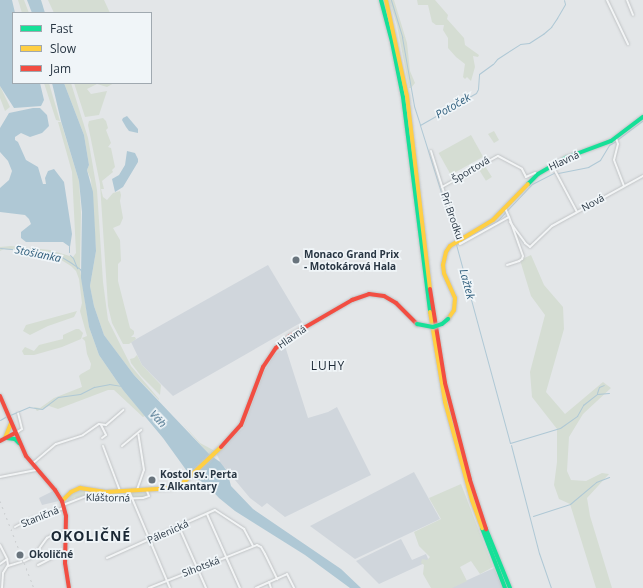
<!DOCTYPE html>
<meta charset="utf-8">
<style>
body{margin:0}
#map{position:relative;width:643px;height:588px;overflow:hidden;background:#e3e6e8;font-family:"Open Sans",sans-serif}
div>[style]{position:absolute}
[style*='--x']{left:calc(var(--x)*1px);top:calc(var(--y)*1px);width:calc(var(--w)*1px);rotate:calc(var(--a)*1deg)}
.built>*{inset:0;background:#d0d6dc}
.green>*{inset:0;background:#d5ddd3;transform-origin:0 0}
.water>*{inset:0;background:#afc8d5}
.stream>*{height:1px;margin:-0.5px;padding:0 0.5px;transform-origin:0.5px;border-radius:0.5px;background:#afc8d5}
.roads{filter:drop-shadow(0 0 1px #c1c4c6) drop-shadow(0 0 1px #c1c4c6)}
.street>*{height:2px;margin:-1px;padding:0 1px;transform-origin:1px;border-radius:1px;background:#f2f4f5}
.fast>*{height:4px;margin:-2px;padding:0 2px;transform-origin:2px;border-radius:2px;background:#16e098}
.slow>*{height:4px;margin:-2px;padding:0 2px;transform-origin:2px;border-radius:2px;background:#ffcf43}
.jam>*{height:4px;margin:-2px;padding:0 2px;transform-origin:2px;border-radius:2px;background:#f24e42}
.rail>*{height:1px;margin-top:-0.5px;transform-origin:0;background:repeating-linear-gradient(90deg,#cbced0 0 2px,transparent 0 6px)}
.bridges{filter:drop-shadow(0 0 1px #c1c4c6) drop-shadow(0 0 1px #c1c4c6)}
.fast-bridge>*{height:4px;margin:-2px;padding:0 2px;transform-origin:2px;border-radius:2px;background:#16e098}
.dots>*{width:11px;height:11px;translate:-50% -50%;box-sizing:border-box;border:2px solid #f0f5f8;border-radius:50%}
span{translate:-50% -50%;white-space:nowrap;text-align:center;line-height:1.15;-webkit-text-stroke:3.5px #f0f5f8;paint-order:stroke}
.street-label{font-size:10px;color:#283643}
.poi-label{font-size:10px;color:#283643;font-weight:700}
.left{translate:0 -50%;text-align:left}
.water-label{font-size:11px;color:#2e5d7b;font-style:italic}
.quarter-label{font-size:12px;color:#1a2734;letter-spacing:1px}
.district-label{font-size:14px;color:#1a2734;font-weight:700;letter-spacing:1px}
.legend{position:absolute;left:12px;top:12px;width:140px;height:72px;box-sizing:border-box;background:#f0f5f8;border:1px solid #a0a9b0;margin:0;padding:5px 7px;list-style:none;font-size:12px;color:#283643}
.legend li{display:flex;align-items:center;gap:8px;height:20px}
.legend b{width:20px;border:1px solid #a0a9b0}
</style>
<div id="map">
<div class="built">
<i style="clip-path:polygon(268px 265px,302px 322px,173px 396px,142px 365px,131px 342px)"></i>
<i style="clip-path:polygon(285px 346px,308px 418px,328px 412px,337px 407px,371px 475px,285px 517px,267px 503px,262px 507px,250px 498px,225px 468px,217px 464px,220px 461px,215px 451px,243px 428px,264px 372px,274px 355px)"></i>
<i style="clip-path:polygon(414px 472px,440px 519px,355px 559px,310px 526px)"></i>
<i style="clip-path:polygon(53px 491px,59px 501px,42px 505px,39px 498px)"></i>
<i style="clip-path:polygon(401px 539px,412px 560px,426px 554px,429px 561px,379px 584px,356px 561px)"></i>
<i style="clip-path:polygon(494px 568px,503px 588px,450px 588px)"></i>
</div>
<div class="green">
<i style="clip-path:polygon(18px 0,24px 0,29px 13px,22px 13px)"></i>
<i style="clip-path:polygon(48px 0,104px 0,110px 13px,54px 13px)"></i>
<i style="clip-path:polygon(389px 0,394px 0,407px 43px,410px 71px,415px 83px,411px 88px,409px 88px,397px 25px)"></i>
<i style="clip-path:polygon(417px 0,435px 0,448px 15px,447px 19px,464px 38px,465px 45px,479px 55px,478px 57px,473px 56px,475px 67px,471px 81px,467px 77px,465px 79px,463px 77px,465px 64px,456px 57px,448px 48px,448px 38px,443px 30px,444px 25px,436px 25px,432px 22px,428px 5px,418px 5px)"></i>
<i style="clip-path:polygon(44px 83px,49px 83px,60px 121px,56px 120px)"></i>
<i style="clip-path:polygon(64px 83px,71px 83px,88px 138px,97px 190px,103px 282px,108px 320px,131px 366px,159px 399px,159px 400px,134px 375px,104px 335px,94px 306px,90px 286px,96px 251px,91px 180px,87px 170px,89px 165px,84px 135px)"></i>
<i style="clip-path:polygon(74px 83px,114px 83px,107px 87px,97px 84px,87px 89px,91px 94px,107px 91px,99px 115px,85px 117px)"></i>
<i style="clip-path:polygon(0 86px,10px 107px,5px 111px,0 98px)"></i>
<i style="clip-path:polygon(103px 118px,106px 121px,108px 128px,106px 130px,111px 143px,108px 147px,111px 148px,115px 167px,112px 170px,113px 172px,102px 181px,104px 189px,101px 189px,103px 197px,107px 200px,113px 193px,120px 191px,121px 195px,120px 201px,123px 218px,120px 225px,113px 228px,120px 240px,121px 261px,118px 264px,118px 281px,130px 328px,134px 331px,134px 334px,131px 337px,135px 337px,136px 339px,129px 344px,123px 344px,112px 323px,108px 306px,100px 184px,88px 125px,89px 121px)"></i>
<i style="clip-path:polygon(58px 122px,61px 122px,79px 181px,81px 213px,80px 269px,89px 327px,99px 355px,123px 390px,145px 416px,143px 417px,114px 390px,108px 390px,58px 409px,49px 406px,37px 411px,34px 407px,40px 408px,54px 398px,82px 387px,79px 376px,81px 374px,90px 369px,91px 364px,87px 354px,85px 341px,82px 338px,87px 336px,80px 311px,82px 303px,79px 279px,76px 271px,71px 266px,53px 255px,4px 249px,0 251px,0 247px,11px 246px,50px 250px,73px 257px,76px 253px,72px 172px)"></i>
<i style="clip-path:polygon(494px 131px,499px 140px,494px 143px,488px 134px)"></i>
<i style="left:471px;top:135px;width:25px;height:37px;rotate:61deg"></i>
<i style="left:485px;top:166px;width:13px;height:7px;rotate:58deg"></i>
<i style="clip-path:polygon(531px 255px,544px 285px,563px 307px,564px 329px,546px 392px,565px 414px,603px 382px,611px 388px,583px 414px,569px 437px,567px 471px,571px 480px,586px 481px,602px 473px,609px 474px,587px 498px,590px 516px,612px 588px,596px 588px,570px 504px,559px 499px,554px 485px,557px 462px,557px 429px,532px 397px,530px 372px,545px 315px,531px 296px,520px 260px)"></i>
<i style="clip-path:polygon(77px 311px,74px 317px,48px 326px,30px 335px,23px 331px,26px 325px)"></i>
<i style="clip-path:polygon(76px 329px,79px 329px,83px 333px,81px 339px,62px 347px,34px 355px,24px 355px,22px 351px,25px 347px,34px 351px,39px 345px,63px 339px,63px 335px)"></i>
<i style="clip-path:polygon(137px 355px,142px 365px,161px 385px,160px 395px,141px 376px,131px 363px,130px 359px,134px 358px)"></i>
<i style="clip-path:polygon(182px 423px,200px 443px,215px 451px,210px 456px)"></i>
<i style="clip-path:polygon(461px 484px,493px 567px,480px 574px,471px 561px,460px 567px,467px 581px,452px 588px,431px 588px,423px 574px,424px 565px,421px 563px,422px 559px,427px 560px,430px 557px,419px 546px,414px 532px,441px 519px,429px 498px)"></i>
<i style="clip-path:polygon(80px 489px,127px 492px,129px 496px,115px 498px,85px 495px,76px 498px,75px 497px,66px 503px,71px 494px)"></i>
<i style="clip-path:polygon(146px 491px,147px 495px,144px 497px,132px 497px,132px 492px)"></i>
</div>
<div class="water">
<i style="clip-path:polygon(0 0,12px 0,15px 13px,13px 13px,13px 83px,40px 83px,44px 100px,41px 106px,14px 108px,0 86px)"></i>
<i style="clip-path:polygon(27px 0,41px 0,45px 13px,32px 13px)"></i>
<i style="clip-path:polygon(52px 83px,64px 83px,84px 135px,89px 165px,87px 170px,93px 192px,95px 230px,96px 251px,90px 286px,94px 306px,104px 335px,134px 375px,209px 454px,220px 462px,227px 471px,231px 486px,253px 509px,341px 569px,361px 588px,350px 588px,305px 555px,235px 511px,219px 498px,207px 485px,189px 474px,163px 438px,123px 390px,99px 355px,89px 327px,81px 278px,82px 212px,79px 181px,61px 121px)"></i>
<i style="clip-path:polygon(33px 108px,40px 108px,47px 115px,49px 126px,42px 133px,30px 137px,21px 133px,15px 137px,15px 140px,18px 142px,26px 160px,38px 167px,43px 184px,46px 184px,45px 178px,48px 171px,54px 169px,64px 182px,72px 234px,70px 247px,63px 242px,26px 242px,21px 238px,21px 232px,31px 224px,29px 219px,25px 215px,0 212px,0 188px,9px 180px,12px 171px,8px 161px,0 152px,0 128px,9px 113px)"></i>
<i style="clip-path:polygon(127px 116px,138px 129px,138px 133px,129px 131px,126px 127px,122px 120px,123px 118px)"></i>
<i style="clip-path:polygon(127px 151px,135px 153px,138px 159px,138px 162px,123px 187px,115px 192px,112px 179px,119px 175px,125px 165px)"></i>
</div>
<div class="stream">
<i style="--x:391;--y:0;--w:39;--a:73"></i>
<i style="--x:402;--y:37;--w:70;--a:80.1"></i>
<i style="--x:414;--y:106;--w:19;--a:72"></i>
<i style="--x:618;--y:139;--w:31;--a:-37"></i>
<i style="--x:558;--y:173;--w:31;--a:-11"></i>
<i style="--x:588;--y:167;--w:14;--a:-30"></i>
<i style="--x:600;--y:160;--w:17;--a:-59"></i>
<i style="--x:609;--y:145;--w:8;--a:-30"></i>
<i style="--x:456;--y:240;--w:121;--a:-107.4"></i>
<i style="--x:420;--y:125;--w:64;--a:-29.7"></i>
<i style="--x:476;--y:93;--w:4;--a:-63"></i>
<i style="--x:478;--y:89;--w:15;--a:-86"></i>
<i style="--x:479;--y:74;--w:17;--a:-36"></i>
<i style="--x:493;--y:64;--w:6;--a:-51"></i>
<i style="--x:497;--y:59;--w:27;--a:-33"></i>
<i style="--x:520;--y:44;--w:9;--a:-6"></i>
<i style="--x:529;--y:43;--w:17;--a:-33"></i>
<i style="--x:543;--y:34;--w:11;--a:-41"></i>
<i style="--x:551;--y:27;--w:11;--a:-56"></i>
<i style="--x:557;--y:18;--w:16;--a:-60"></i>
<i style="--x:565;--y:4;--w:4;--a:-104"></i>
<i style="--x:0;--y:248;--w:55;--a:5.2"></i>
<i style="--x:55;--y:253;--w:17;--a:31"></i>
<i style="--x:70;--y:262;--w:12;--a:35"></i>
<i style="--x:80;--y:269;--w:4;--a:63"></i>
<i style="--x:69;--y:252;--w:6;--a:-90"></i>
<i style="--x:70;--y:255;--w:4;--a:45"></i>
<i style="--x:73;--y:258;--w:11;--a:68"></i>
<i style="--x:597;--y:393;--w:6;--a:-72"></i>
<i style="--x:599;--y:387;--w:5;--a:-22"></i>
<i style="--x:10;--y:415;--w:21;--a:-23"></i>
<i style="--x:29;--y:407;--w:13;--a:9"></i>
<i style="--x:42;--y:409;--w:20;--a:-37"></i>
<i style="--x:58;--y:397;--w:22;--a:-8"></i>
<i style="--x:80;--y:394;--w:16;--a:-27"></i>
<i style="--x:94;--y:387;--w:15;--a:-11"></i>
<i style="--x:109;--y:384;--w:12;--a:9"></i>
<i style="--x:0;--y:420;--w:8;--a:-30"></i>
<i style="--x:510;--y:443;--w:206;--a:-105.2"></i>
<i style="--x:456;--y:244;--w:46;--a:-28.8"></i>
<i style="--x:496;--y:222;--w:52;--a:-46.5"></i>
<i style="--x:532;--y:184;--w:25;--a:-27"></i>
<i style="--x:510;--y:443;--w:52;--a:-16.7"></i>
<i style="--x:560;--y:428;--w:21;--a:-35"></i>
<i style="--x:577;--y:416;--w:13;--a:-61"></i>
<i style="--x:583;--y:405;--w:18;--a:-38"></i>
<i style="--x:597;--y:394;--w:12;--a:-5"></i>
<i style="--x:511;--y:445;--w:112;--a:75.5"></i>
<i style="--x:539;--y:553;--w:37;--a:71"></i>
<i style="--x:533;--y:516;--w:39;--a:-18"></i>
<i style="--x:570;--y:504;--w:34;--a:-40"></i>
<i style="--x:596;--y:482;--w:14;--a:-21"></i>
</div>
<div class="roads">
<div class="street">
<i style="--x:607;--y:0;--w:49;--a:64.5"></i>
<i style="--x:627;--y:0;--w:16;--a:68"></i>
<i style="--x:616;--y:138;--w:6;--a:72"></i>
<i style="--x:618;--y:144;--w:16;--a:104"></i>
<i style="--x:614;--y:160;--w:28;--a:69"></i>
<i style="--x:431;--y:151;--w:97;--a:72.7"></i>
<i style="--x:460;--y:244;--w:56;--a:-28.9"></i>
<i style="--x:509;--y:217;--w:10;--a:-114"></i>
<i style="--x:552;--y:165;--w:53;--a:62"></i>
<i style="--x:442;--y:187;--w:64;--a:-29"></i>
<i style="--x:498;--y:156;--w:27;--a:28"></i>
<i style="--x:522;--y:169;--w:9;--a:63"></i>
<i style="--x:526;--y:177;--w:10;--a:-24"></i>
<i style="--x:535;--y:173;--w:3;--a:18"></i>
<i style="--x:510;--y:222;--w:26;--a:54"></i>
<i style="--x:525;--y:243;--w:6;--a:39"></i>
<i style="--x:530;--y:247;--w:30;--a:-44"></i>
<i style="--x:552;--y:226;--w:104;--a:-28.8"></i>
<i style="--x:507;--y:265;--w:13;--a:-18"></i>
<i style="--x:519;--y:261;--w:4;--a:-34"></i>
<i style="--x:522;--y:259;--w:3;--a:-72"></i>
<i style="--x:523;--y:256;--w:41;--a:-109.7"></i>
<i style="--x:101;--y:425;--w:11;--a:63"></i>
<i style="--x:106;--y:435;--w:5;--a:143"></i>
<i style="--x:16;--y:433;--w:7;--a:-34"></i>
<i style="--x:22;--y:429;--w:16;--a:-104"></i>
<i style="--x:103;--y:446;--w:48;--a:69.3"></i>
<i style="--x:122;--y:446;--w:25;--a:-40"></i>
<i style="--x:32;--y:464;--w:31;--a:-40"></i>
<i style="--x:56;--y:444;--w:28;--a:-18"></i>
<i style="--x:83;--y:435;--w:19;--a:-35"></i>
<i style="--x:99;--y:424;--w:7;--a:8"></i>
<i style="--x:106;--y:425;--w:23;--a:-41"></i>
<i style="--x:0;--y:477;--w:38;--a:-11"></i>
<i style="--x:137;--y:490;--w:21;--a:-71"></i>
<i style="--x:144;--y:470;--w:36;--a:-99"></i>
<i style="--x:129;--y:491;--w:105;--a:67.1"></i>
<i style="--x:63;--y:505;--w:26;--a:-21"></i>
<i style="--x:87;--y:496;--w:28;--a:6"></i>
<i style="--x:115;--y:499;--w:28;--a:-2"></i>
<i style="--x:143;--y:498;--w:6;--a:-18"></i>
<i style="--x:149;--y:496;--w:5;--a:-112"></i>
<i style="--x:207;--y:514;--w:81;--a:66"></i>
<i style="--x:15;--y:527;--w:13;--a:-29"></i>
<i style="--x:26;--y:521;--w:39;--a:-19"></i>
<i style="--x:179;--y:527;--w:67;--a:66.1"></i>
<i style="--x:0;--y:545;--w:16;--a:63"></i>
<i style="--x:7;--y:559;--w:9;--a:144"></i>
<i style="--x:107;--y:558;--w:118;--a:-24"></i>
<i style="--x:215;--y:510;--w:35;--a:33"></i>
<i style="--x:244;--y:529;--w:19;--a:62"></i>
<i style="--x:24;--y:561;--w:10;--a:-24"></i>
<i style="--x:33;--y:557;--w:24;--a:-54"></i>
<i style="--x:47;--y:538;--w:10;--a:-29"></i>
<i style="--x:56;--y:533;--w:10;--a:0"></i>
<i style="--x:38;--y:565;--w:25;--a:-27"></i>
<i style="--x:60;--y:554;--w:5;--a:-11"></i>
<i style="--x:8;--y:566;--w:14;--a:-17"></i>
<i style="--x:269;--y:582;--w:6;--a:72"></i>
<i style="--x:2;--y:588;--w:15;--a:-86"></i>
<i style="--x:3;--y:573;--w:9;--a:-58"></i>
<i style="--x:8;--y:565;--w:6;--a:-99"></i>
<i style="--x:149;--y:588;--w:116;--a:-21.7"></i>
<i style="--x:257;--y:545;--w:4;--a:27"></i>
<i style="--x:261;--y:547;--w:8;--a:60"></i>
<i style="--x:265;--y:554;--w:28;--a:64"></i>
<i style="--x:256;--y:588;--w:34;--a:-24"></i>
<i style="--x:287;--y:574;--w:16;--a:63"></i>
</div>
<div class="fast">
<i style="--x:381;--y:0;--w:43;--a:75.3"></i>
<i style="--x:392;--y:42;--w:56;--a:78.7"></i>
<i style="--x:403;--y:97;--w:217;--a:82.8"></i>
<i style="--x:528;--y:184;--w:14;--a:-45"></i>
<i style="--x:538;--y:174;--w:34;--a:-30"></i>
<i style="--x:568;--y:157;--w:46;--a:-20.4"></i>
<i style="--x:611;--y:141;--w:40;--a:-37"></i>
<i style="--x:7;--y:438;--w:8;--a:7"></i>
<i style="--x:15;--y:439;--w:6;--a:45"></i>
<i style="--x:482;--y:528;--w:64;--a:69"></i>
<i style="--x:486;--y:529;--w:64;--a:67.9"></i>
</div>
<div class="slow">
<i style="--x:386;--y:0;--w:98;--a:77.7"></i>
<i style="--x:407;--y:96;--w:194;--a:83.2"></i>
<i style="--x:430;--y:312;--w:91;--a:80.5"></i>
<i style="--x:445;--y:402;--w:102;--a:74.6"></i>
<i style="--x:472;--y:500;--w:30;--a:70"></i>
<i style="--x:448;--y:319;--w:11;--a:-56"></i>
<i style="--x:454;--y:310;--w:12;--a:-85"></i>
<i style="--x:455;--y:298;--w:27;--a:-114"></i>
<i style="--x:444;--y:273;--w:8;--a:-97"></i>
<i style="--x:443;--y:265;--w:13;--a:-77"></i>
<i style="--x:446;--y:252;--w:7;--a:-56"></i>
<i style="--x:450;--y:246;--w:50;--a:-31.2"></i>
<i style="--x:493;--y:220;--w:50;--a:-45.8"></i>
<i style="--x:5;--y:438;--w:16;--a:-68"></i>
<i style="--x:62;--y:501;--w:13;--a:-45"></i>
<i style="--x:71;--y:492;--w:10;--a:-24"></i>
<i style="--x:80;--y:488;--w:26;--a:9"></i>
<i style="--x:106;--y:492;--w:68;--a:-3.4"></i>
<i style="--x:174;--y:488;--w:12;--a:-31"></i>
<i style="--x:184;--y:482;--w:51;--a:-43.4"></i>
</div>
<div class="jam">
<i style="--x:430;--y:289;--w:95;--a:80.9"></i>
<i style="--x:445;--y:383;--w:100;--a:75.5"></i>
<i style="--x:470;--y:480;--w:52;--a:71.9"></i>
<i style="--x:0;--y:396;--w:65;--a:66.6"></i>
<i style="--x:26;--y:456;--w:45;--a:49.5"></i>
<i style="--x:55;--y:490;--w:13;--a:58"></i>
<i style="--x:62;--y:501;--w:16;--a:75"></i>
<i style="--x:66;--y:516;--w:47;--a:91.2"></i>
<i style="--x:65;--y:563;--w:25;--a:81"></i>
<i style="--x:0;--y:441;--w:17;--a:-28"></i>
<i style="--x:221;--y:447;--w:30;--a:-48"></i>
<i style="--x:241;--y:425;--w:62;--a:-69.2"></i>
<i style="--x:263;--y:367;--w:23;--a:-56"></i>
<i style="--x:276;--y:348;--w:18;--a:-41"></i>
<i style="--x:290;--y:336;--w:72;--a:-30.1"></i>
<i style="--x:352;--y:300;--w:18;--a:-19"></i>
<i style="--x:369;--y:294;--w:15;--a:8"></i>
<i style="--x:384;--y:296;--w:14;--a:30"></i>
<i style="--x:396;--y:303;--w:30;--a:45"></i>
</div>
</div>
<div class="rail">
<i style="--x:0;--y:501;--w:93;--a:68.7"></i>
</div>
<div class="bridges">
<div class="fast-bridge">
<i style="--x:417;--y:324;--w:16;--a:11"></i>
<i style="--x:433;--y:327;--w:9;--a:-18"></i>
<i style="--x:442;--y:324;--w:8;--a:-40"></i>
</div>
</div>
<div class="dots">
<i style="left:296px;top:260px;background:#69747d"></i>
<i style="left:152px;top:480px;background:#69747d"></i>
<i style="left:20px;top:555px;background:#69747d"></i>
</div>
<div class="street-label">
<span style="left:564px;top:161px;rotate:-25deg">Hlavná</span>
<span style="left:471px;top:170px;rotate:-31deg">Športová</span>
<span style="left:593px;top:203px;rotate:-29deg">Nová</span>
<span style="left:452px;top:216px;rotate:71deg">Pri Brodku</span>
<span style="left:292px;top:337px;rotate:-35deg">Hlavná</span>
<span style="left:108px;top:498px;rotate:1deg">Kláštorná</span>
<span style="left:40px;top:517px;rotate:-22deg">Staničná</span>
<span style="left:168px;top:532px;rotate:-24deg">Pálenická</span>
<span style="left:201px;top:567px;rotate:-21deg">Sihotská</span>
</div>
<div class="poi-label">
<span class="left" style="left:304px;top:260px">Monaco Grand Prix<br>- Motokárová Hala</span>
<span class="left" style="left:160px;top:480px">Kostol sv. Perta<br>z Alkantary</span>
<span class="left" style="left:29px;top:555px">Okoličné</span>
</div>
<div class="water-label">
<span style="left:453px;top:106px;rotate:-30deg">Potoček</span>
<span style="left:38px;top:254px;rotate:11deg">Stošianka</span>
<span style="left:467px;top:284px;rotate:75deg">Lažtek</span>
<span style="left:158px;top:419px;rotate:47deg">Váh</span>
</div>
<div class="quarter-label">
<span style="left:328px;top:366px">LUHY</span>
</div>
<div class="district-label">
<span style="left:91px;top:536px">OKOLIČNÉ</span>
</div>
<ul class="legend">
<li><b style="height:5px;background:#16e098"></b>Fast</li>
<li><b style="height:5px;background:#ffcf43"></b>Slow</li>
<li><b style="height:5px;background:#f24e42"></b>Jam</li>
</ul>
</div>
